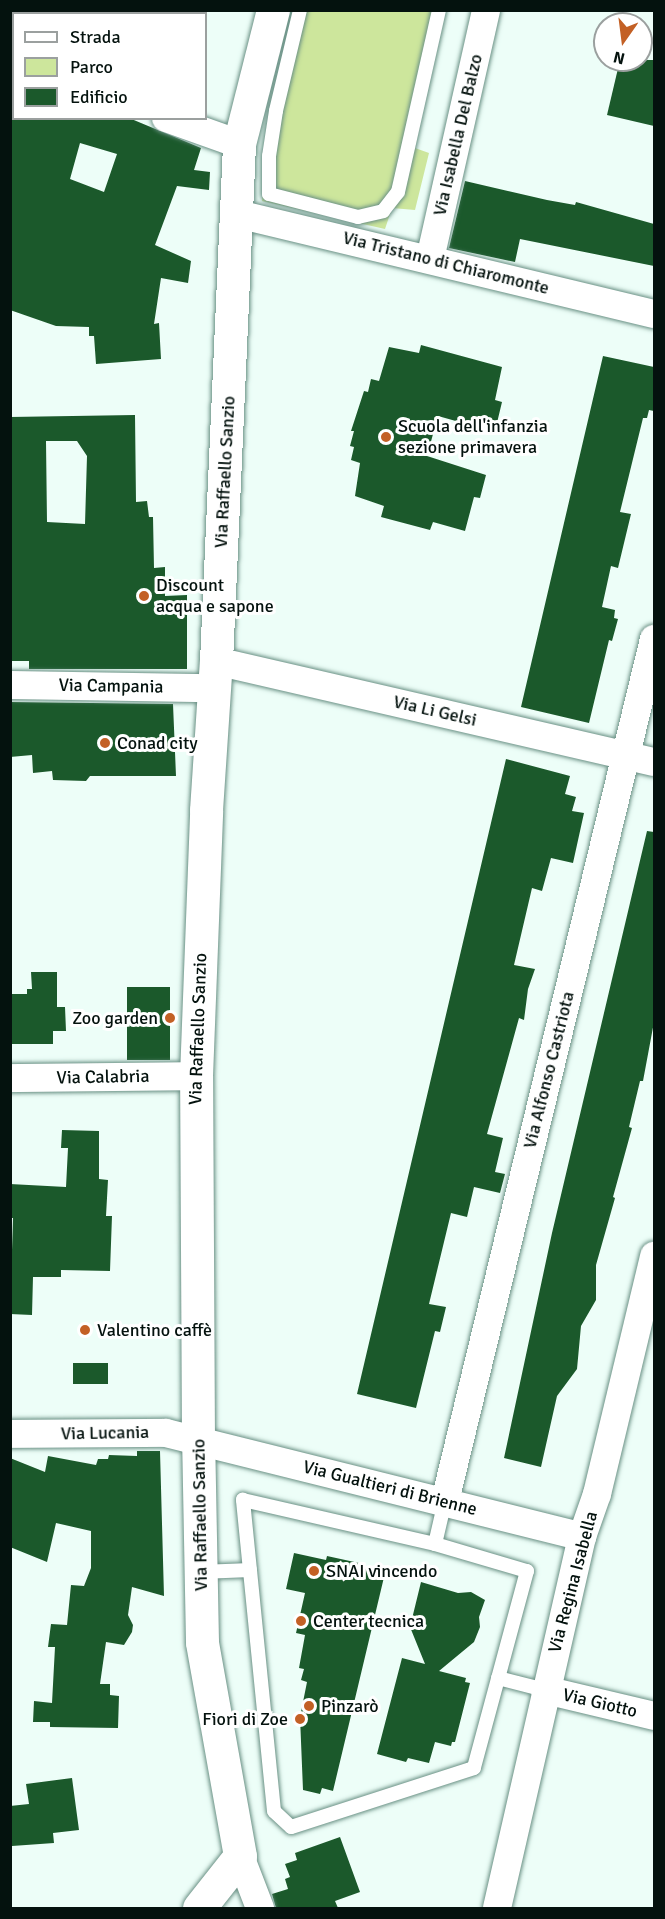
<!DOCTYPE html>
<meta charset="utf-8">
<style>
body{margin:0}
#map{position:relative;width:665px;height:1919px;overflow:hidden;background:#edfef8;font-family:Signika,sans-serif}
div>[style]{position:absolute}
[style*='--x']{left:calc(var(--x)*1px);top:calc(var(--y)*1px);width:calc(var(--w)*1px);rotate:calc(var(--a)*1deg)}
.green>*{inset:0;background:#cde69c}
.building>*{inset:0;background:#1b592b;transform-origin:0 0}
.roads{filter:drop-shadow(0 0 2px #699084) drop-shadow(0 0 2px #699084)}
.service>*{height:14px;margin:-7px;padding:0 7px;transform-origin:7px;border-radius:7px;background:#fff}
.minor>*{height:28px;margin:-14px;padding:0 14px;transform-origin:14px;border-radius:14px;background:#fff}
.tertiary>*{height:33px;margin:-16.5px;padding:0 16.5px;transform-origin:16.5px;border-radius:16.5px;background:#fff}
.dots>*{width:16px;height:16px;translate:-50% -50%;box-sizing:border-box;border:3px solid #fff;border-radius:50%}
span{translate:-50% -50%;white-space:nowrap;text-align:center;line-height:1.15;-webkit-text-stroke:6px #fff;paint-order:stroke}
.street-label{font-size:18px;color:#04120e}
.poi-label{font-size:18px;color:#04120e}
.left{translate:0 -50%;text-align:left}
.right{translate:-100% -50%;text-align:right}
.frame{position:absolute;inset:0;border:12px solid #04120e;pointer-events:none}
.legend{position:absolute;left:12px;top:12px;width:195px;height:108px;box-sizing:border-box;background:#fff;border:2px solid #9ba09f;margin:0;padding:8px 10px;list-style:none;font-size:18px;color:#04120e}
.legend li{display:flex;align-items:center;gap:12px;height:30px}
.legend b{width:30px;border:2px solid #9ba09f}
.north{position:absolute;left:593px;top:12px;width:60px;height:60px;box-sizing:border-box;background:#fff;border:2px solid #9ba09f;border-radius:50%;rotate:194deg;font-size:16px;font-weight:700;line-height:24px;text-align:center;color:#04120e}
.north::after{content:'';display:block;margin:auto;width:21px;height:27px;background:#c36025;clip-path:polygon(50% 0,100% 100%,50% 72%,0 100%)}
</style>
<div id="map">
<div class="green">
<i style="clip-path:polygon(294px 11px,444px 11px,415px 148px,429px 153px,415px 210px,392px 208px,385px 229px,262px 201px,269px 112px)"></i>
</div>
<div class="building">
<i style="clip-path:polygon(620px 60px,654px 60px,654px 126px,607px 115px)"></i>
<i style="clip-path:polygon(evenodd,10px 118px,129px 118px,201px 148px,194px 170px,210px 172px,209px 190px,177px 186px,155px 245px,191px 261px,188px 283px,161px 278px,154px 324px,159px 323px,161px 359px,96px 364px,94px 336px,89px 336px,89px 327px,56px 326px,10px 310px,10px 118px,80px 143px,117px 154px,104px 192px,70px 179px,80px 143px)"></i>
<i style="clip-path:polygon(465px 181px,547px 200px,575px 205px,576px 202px,654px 224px,654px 266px,520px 239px,515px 262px,449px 248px)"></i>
<i style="clip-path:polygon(421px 345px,502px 367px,495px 400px,502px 402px,496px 427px,471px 420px,470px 425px,438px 416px,427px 456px,486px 475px,480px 498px,474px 497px,465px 531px,433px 522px,430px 530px,381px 517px,384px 506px,355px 496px,360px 463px,351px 460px,354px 447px,350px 446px,354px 431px,351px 431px,364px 391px,368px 392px,371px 379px,379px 381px,389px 347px,419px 353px)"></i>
<i style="clip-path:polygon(603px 356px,654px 367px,654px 411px,649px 410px,647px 418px,643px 418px,620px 512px,631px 514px,618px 568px,611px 566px,602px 607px,615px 610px,614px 618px,618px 619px,612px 641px,609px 640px,589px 723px,521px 707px)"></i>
<i style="clip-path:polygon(evenodd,135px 415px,136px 502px,147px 501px,149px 517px,153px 517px,154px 568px,165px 567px,165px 596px,187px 595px,187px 669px,29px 669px,29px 661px,10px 661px,10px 417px,135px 415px,46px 441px,77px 441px,87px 456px,85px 524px,47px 522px,46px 441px)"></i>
<i style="clip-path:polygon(10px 702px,173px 704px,176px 776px,90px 776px,86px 781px,53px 780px,52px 771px,33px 773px,32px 755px,10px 757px)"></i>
<i style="clip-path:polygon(506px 759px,570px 776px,565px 794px,576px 797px,572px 811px,584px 813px,573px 863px,551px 858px,542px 891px,532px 888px,514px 965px,535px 969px,528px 989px,524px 1020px,519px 1018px,487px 1134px,503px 1138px,495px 1172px,505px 1174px,500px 1193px,474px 1187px,467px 1217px,451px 1213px,429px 1304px,446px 1307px,440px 1332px,435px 1331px,416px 1408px,357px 1394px)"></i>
<i style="clip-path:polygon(647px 831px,654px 832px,654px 1022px,643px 1081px,640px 1081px,629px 1127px,632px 1128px,613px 1197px,615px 1198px,596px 1265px,596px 1300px,581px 1326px,577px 1369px,557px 1396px,541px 1467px,504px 1458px,552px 1233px)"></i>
<i style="clip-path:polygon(31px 972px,57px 972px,57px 1007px,65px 1007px,66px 1031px,53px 1031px,53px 1044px,10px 1044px,10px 994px,27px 994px,27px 989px,32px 989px)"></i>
<i style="left:127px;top:987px;width:43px;height:73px"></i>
<i style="clip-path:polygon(62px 1130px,99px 1131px,99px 1179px,108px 1180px,106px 1216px,112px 1216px,110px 1271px,61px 1270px,61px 1277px,33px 1277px,32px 1315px,10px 1314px,13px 1218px,10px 1218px,10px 1184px,66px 1187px,68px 1148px,61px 1148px)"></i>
<i style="left:108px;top:1363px;width:21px;height:35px;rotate:90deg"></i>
<i style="clip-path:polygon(137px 1451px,160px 1451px,164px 1596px,132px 1587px,128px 1615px,133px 1625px,132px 1632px,124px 1645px,106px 1642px,100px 1684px,110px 1684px,110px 1695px,119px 1696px,118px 1728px,50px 1727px,50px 1722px,33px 1722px,34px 1701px,52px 1703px,55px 1647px,48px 1647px,51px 1624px,67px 1625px,71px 1585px,84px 1586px,91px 1568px,91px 1531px,56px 1523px,47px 1562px,10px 1547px,10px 1458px,45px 1472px,48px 1456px,96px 1465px,98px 1459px,108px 1459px,109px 1455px,137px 1456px)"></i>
<i style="clip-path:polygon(294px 1553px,326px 1560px,327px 1556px,359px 1563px,358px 1567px,385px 1573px,333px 1791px,322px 1788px,320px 1794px,303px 1790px,300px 1717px,307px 1682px,301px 1680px,304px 1669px,299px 1668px,305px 1635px,296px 1633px,305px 1593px,286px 1589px)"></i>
<i style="clip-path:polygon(421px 1582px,458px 1593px,471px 1592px,485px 1600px,479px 1617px,480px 1627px,474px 1642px,439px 1671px,466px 1678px,465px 1682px,470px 1683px,455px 1742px,452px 1742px,451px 1746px,435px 1742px,429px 1763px,408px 1758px,406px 1762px,377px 1754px,402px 1658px,425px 1664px,410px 1627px)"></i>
<i style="clip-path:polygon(72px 1778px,79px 1830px,53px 1833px,54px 1843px,12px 1846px,10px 1806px,29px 1804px,26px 1784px)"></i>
<i style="clip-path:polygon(340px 1837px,360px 1892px,335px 1901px,338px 1908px,276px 1908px,272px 1894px,288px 1889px,285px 1879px,290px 1877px,285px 1864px,297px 1860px,295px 1853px)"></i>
</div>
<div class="roads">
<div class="service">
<i style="--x:300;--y:10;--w:104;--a:103.4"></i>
<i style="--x:276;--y:111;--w:46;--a:98.8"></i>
<i style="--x:269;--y:156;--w:38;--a:90"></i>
<i style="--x:269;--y:194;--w:92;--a:14.5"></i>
<i style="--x:358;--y:217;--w:26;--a:-13"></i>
<i style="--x:383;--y:211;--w:24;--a:-52"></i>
<i style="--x:398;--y:192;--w:187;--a:-77.3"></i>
<i style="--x:243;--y:1500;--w:197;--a:12.9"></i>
<i style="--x:435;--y:1544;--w:96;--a:16.4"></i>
<i style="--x:527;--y:1571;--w:204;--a:105.1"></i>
<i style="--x:474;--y:1768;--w:192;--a:162.1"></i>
<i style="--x:291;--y:1827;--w:23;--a:-137"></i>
<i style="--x:274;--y:1811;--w:313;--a:-95.7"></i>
<i style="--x:435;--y:1544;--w:44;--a:-76.9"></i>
<i style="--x:201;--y:1572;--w:49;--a:-2.3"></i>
<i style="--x:498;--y:1678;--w:49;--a:14.3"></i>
</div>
<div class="minor">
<i style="--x:41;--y:14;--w:4;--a:-76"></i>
<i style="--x:10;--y:65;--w:4;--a:14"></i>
<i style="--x:10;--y:97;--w:9;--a:-63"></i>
<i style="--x:166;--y:118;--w:77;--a:19.6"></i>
<i style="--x:237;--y:214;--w:429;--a:13.5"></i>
<i style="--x:430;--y:259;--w:255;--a:-77.3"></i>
<i style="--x:216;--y:661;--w:449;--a:13"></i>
<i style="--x:10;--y:685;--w:202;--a:0.9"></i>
<i style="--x:10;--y:1078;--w:186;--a:-0.6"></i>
<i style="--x:10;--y:1434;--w:156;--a:-0.4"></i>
<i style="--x:166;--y:1433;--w:429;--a:14"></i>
<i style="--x:445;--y:1501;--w:887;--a:-76.37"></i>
<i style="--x:545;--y:1690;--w:112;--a:13.4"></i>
<i style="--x:240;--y:1856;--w:56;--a:69"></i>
<i style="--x:497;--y:1908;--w:381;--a:-77.1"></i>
<i style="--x:582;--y:1537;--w:46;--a:-70.8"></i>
<i style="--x:597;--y:1494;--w:245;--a:-76.5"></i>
</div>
<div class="tertiary">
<i style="--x:199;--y:1908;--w:66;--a:-51.7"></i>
<i style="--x:240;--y:1856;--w:217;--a:-100.1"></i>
<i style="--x:202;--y:1642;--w:202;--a:-91.1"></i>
<i style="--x:198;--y:1440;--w:364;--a:-90.3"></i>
<i style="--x:196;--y:1076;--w:266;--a:-87.8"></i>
<i style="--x:206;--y:810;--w:149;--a:-86.2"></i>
<i style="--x:216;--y:661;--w:518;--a:-87.45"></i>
<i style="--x:239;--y:144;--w:138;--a:-75.8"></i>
</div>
</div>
<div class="dots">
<i style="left:386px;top:437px;background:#c36025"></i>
<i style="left:144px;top:596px;background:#c36025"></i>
<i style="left:105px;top:743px;background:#c36025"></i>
<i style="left:170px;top:1018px;background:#c36025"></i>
<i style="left:85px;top:1330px;background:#c36025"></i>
<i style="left:314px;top:1571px;background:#c36025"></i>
<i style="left:301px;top:1621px;background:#c36025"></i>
<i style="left:309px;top:1706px;background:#c36025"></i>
<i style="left:300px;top:1719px;background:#c36025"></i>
</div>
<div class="street-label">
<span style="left:458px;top:135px;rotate:-77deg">Via Isabella Del Balzo</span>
<span style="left:446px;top:263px;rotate:14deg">Via Tristano di Chiaromonte</span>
<span style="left:225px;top:472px;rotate:-87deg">Via Raffaello Sanzio</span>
<span style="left:111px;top:686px;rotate:1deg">Via Campania</span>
<span style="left:435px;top:711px;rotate:13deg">Via Li Gelsi</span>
<span style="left:198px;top:1029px;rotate:-88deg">Via Raffaello Sanzio</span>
<span style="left:549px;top:1070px;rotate:-76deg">Via Alfonso Castriota</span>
<span style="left:103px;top:1077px;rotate:-1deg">Via Calabria</span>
<span style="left:105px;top:1433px;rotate:-1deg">Via Lucania</span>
<span style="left:390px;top:1488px;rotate:14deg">Via Gualtieri di Brienne</span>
<span style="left:200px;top:1515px;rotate:-91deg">Via Raffaello Sanzio</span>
<span style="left:573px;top:1582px;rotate:-75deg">Via Regina Isabella</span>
<span style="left:600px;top:1703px;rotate:13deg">Via Giotto</span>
</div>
<div class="poi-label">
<span class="left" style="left:398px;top:437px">Scuola dell'infanzia<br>sezione primavera</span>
<span class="left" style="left:156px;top:596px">Discount<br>acqua e sapone</span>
<span class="left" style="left:117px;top:743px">Conad city</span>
<span class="right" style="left:158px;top:1018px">Zoo garden</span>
<span class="left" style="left:97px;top:1330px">Valentino caffè</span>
<span class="left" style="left:326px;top:1571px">SNAI vincendo</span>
<span class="left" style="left:313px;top:1621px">Center tecnica</span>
<span class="left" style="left:321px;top:1706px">Pinzarò</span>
<span class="right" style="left:288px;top:1719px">Fiori di Zoe</span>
</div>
<div class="frame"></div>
<ul class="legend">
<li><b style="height:8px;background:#fff"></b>Strada</li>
<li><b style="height:16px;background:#cde69c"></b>Parco</li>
<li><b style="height:16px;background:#1b592b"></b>Edificio</li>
</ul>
<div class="north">N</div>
</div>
